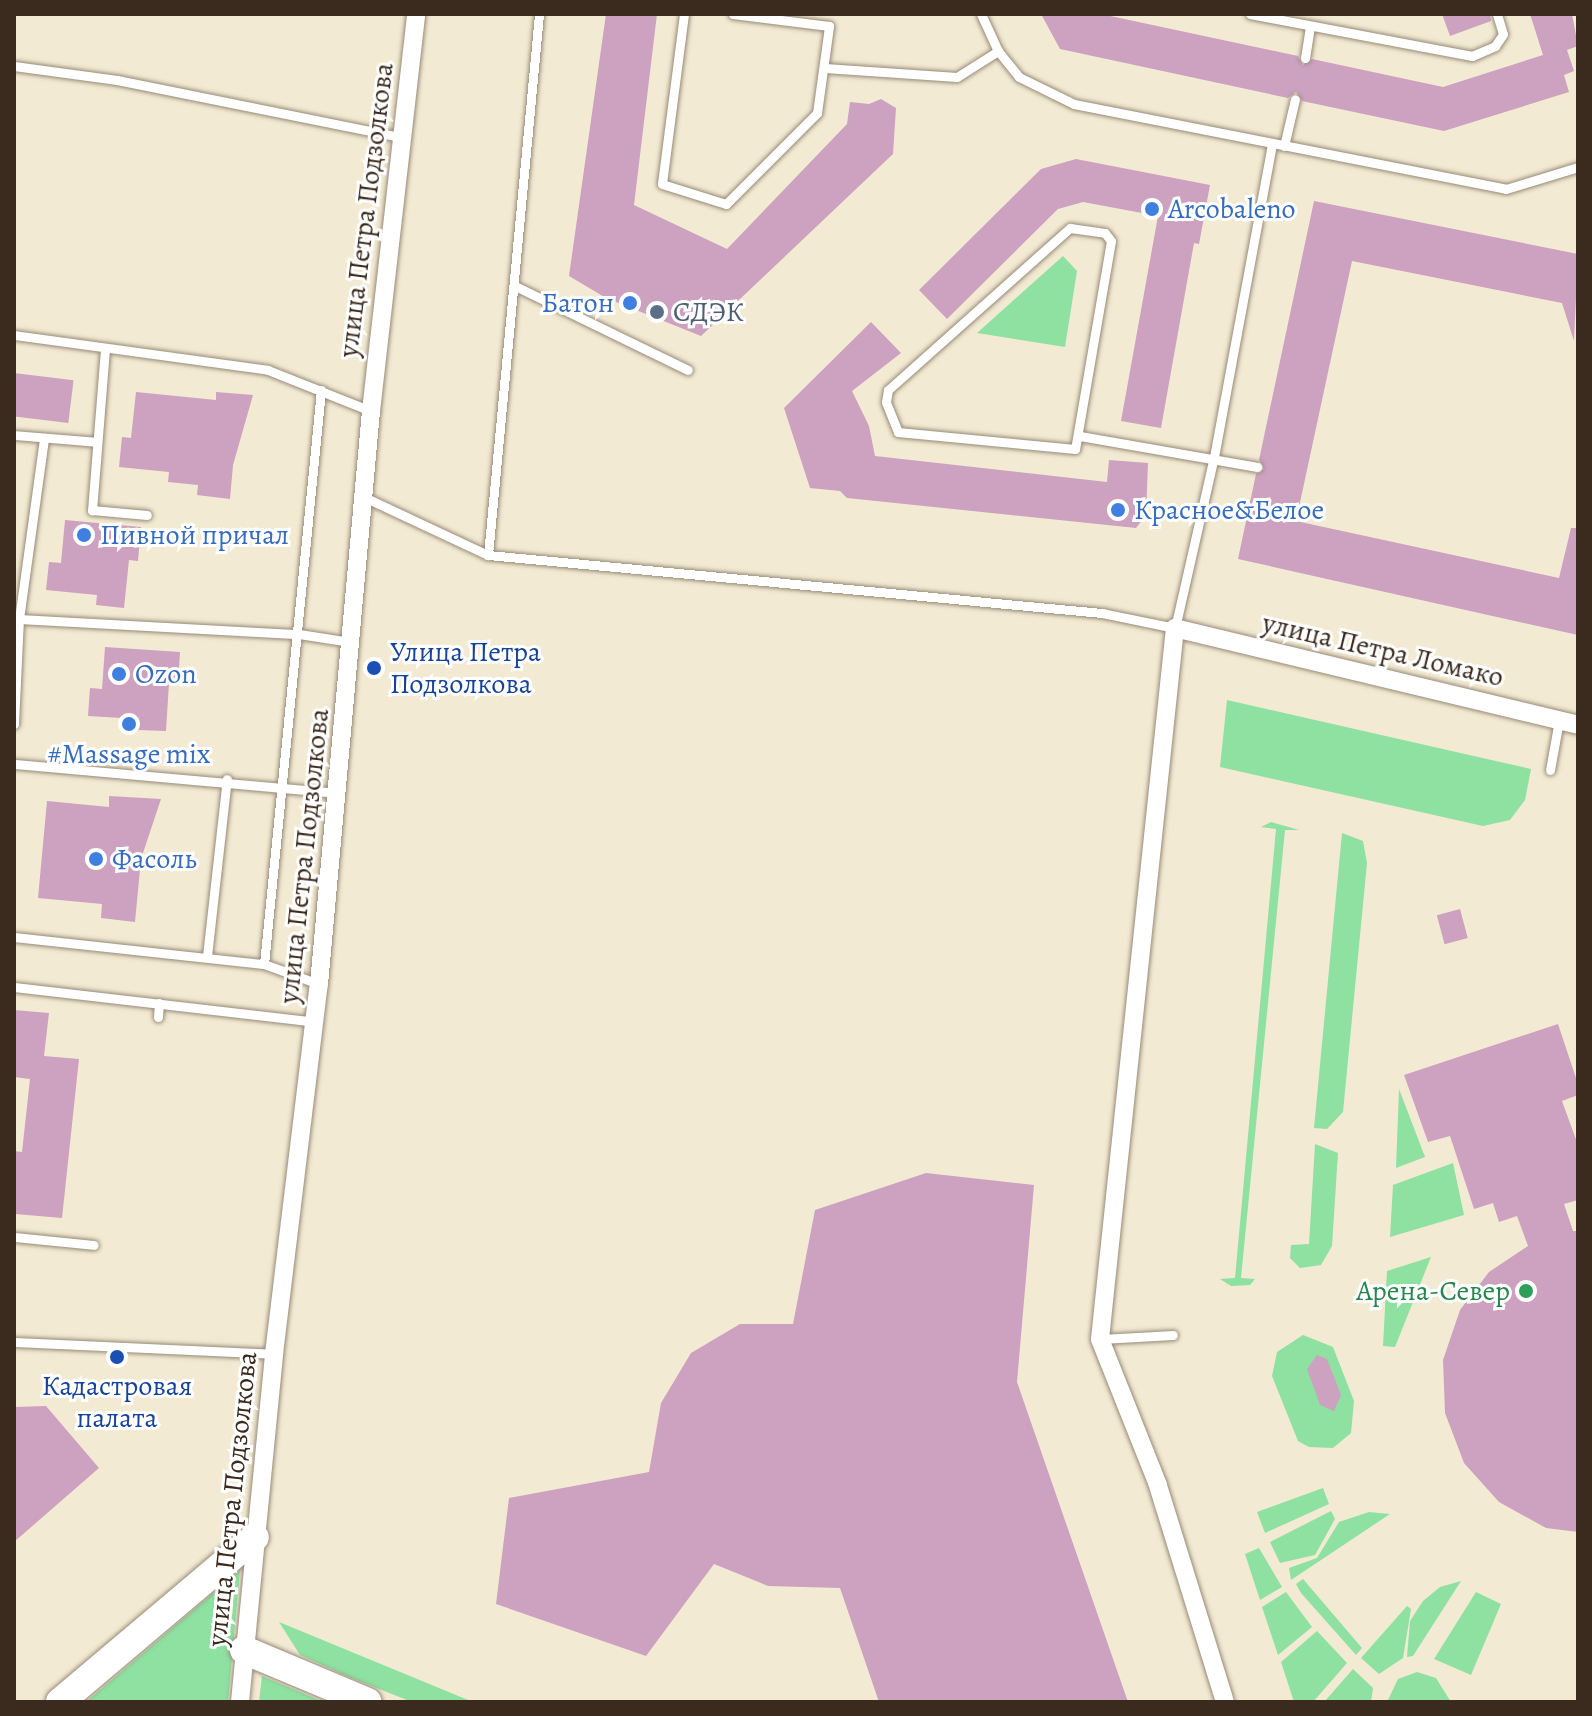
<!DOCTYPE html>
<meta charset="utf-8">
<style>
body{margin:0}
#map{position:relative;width:1592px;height:1716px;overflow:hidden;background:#f3ead3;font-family:Alegreya,serif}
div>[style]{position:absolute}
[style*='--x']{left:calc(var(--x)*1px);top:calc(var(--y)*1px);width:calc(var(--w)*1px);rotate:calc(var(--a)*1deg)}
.green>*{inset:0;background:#8ee1a1}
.building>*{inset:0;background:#cda1c0;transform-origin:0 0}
.roads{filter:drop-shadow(0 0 2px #978a78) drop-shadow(0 0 2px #978a78)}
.service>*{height:9px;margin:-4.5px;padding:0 4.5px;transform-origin:4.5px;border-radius:4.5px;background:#fff}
.minor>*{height:18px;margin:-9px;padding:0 9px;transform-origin:9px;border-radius:9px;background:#fff}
.primary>*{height:28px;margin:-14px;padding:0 14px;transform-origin:14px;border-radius:14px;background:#fff}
.dots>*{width:22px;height:22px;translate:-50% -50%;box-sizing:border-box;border:4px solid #fff;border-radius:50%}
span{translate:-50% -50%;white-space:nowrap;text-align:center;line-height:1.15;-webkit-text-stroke:6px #fff;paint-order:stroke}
.shop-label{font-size:28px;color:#366cbe}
.left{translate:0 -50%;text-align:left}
.right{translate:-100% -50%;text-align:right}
.street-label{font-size:28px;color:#3b2a1e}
.service-label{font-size:28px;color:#4e5e75}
.transit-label{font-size:28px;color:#164399}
.leisure-label{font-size:28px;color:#27864d}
.frame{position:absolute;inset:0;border:16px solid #3b2a1e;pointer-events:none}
</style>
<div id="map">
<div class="green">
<i style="clip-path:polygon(1063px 256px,1077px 271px,1065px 347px,977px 333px)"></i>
<i style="clip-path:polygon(1227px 700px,1531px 769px,1525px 800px,1510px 820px,1483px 826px,1220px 767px)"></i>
<i style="clip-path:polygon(1271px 822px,1299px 830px,1285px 830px,1241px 1278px,1255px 1279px,1250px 1285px,1231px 1286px,1220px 1279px,1235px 1278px,1276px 829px,1261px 827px)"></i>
<i style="clip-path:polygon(1342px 833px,1363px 841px,1367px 863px,1343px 1112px,1327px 1129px,1314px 1128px)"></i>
<i style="clip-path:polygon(1399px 1089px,1425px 1157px,1396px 1168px)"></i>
<i style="clip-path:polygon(1315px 1144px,1338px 1153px,1332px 1246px,1321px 1265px,1300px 1268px,1290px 1258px,1291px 1245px,1309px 1244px)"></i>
<i style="clip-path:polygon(1453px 1163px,1464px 1215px,1390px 1237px,1393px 1185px)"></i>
<i style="clip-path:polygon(1431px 1257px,1395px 1347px,1383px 1346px,1387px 1271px)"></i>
<i style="clip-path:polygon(1303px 1335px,1333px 1347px,1354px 1401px,1351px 1433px,1333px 1448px,1309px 1447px,1298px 1441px,1272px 1376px,1277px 1352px)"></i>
<i style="clip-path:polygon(1323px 1488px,1329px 1504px,1265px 1533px,1257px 1512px)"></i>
<i style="clip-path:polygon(1331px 1511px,1335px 1519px,1315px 1555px,1280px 1563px,1270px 1542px)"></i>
<i style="clip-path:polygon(1369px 1512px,1390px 1514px,1291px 1580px,1289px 1568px,1317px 1558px,1339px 1522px)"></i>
<i style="clip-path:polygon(1259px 1548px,1282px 1587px,1260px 1600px,1245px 1554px)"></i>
<i style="clip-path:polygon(240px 1570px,228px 1702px,86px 1702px)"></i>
<i style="clip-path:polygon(1303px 1579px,1362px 1648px,1356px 1655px,1301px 1593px,1296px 1584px)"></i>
<i style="clip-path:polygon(1461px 1581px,1413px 1656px,1407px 1657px,1410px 1621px,1423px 1601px,1440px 1587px)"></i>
<i style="clip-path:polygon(1286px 1592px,1312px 1627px,1278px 1655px,1262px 1607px)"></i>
<i style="clip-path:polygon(1476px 1592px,1501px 1604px,1471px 1675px,1434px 1659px)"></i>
<i style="clip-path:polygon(1407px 1606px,1411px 1609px,1403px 1658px,1379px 1674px,1361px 1658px)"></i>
<i style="clip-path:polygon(279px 1622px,473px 1702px,412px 1702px,349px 1677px,300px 1655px)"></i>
<i style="clip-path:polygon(1317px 1631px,1347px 1663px,1313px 1702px,1294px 1702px,1281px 1662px)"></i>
<i style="clip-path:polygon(1353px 1669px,1373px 1688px,1371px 1702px,1324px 1702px)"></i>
<i style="clip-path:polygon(1417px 1672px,1436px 1678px,1451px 1702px,1387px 1702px,1398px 1679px)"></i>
<i style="clip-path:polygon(262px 1676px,324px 1702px,259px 1702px)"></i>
</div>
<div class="building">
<i style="clip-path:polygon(606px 14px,657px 14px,634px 205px,727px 249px,847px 124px,850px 102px,869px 104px,881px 99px,896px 108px,893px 154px,701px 336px,606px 298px,569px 276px)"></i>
<i style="clip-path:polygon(1041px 14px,1101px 14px,1298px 56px,1303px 65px,1312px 59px,1443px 87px,1543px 55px,1530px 14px,1572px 14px,1578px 46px,1567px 50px,1574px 71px,1564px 75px,1569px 92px,1444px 131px,1302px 101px,1296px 92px,1288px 98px,1060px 49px)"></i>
<i style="clip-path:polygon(1442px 14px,1490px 14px,1491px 21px,1450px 36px)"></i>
<i style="clip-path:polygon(1076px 159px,1210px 185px,1199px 244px,1194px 243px,1161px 428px,1121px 421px,1158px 216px,1083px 202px,1058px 209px,947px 319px,919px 290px,1041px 169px)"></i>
<i style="clip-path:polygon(1314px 201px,1578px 254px,1574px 341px,1562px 303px,1352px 261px,1296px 521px,1559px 578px,1571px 528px,1578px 528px,1578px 635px,1238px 559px,1256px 474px,1264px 469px,1259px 460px)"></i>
<i style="clip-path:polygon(871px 322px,901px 353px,852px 391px,869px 426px,875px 456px,1107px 482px,1109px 460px,1148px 463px,1146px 515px,1136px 528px,847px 498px,840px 491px,810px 488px,784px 408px)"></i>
<i style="left:14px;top:373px;width:60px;height:43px;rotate:7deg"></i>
<i style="clip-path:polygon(136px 392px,216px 400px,216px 392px,253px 395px,233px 465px,230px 499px,197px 495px,198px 485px,168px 482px,169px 472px,119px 467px,122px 437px,131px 438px)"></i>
<i style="clip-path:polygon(65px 520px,141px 527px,138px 561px,129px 560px,124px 608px,96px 605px,97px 595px,46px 590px,49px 562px,61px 563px)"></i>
<i style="clip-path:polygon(105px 647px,180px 652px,178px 684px,169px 683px,166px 731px,138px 730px,139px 719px,88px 716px,90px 688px,102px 689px)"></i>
<i style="clip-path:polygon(109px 796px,161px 799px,141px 859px,135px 922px,101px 918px,102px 904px,38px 898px,47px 801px,109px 807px)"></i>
<i style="left:1460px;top:909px;width:30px;height:24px;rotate:75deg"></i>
<i style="clip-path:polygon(14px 1010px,49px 1013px,44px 1056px,79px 1059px,62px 1218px,15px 1214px,14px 1151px,22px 1152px,30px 1079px,14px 1077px)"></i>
<i style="clip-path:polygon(1558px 1024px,1578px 1084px,1578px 1095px,1562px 1101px,1578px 1145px,1578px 1200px,1564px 1204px,1573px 1231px,1578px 1231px,1578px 1532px,1546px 1528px,1499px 1502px,1464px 1463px,1445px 1413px,1443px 1360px,1460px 1310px,1489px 1272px,1528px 1246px,1517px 1216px,1499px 1222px,1493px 1203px,1474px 1209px,1450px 1136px,1428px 1142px,1404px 1075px)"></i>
<i style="clip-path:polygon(926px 1173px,1034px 1185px,1017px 1382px,1128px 1702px,879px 1702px,840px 1588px,768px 1586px,714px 1564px,646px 1656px,496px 1604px,509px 1498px,649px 1472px,661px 1403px,691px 1353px,740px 1324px,793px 1324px,815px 1210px)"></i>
<i style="clip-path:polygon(1317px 1355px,1327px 1359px,1341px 1395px,1334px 1411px,1320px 1405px,1307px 1369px)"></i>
<i style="clip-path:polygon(46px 1406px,99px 1468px,14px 1542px,14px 1407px)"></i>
</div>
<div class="roads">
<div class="service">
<i style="--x:684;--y:14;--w:171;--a:97.4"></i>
<i style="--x:662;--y:184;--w:67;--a:17.4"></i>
<i style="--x:726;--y:204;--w:129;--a:-45"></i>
<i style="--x:817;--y:113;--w:88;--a:-82.1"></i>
<i style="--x:829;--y:26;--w:97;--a:-172.9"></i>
<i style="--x:981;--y:14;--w:41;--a:65.3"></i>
<i style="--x:998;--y:51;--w:33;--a:51"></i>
<i style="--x:1019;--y:77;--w:61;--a:26.1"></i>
<i style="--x:1074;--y:104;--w:440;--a:11.1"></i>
<i style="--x:1506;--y:189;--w:75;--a:-17"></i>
<i style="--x:1250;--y:14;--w:226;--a:10.7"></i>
<i style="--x:1472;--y:56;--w:25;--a:-23"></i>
<i style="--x:1495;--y:46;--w:14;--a:-56"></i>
<i style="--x:1503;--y:34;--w:21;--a:-107"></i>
<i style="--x:1305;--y:58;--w:32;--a:-81"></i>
<i style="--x:14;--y:66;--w:104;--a:7.7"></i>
<i style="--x:117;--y:80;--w:293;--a:11.4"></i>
<i style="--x:825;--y:68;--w:132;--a:3.9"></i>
<i style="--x:957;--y:77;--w:49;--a:-32.4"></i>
<i style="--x:1284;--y:146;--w:48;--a:-76.8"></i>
<i style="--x:1070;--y:228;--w:35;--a:8"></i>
<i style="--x:1105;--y:233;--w:10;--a:53"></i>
<i style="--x:1111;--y:241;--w:211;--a:99.8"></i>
<i style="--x:1075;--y:449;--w:178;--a:-174.5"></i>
<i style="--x:898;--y:432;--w:32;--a:-112"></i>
<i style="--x:886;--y:402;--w:12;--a:-81"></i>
<i style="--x:888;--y:390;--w:244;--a:-41.7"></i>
<i style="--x:515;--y:286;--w:192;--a:25.9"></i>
<i style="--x:14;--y:335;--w:256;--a:7.8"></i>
<i style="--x:268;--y:370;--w:111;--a:21.7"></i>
<i style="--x:105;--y:349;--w:162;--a:94.6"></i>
<i style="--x:92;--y:510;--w:55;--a:5.2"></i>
<i style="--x:14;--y:435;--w:83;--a:4.8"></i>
<i style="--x:1080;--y:436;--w:180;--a:9.9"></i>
<i style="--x:364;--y:497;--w:137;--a:25.1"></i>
<i style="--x:488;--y:555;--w:617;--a:5.4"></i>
<i style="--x:1102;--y:613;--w:75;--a:11.6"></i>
<i style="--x:1175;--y:628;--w:175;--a:-77.2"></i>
<i style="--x:1214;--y:457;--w:318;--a:-79.5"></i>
<i style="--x:488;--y:555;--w:543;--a:-84.61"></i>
<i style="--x:19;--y:619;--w:280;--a:3.1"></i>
<i style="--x:299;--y:634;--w:52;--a:8.9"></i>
<i style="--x:14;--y:724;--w:105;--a:-87.3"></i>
<i style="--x:19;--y:619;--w:183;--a:-82.1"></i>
<i style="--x:14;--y:764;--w:324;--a:5.1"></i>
<i style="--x:1550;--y:770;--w:51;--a:-79.8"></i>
<i style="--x:14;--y:937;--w:251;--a:6.2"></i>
<i style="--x:264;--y:964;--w:59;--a:20"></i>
<i style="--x:207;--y:956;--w:178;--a:-83.6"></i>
<i style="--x:264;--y:964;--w:577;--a:-84.33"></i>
<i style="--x:14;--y:987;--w:303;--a:6.6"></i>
<i style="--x:158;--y:1017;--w:14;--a:-86"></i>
<i style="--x:14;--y:1237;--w:80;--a:5.7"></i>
<i style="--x:1101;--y:1339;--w:72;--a:-3.2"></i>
<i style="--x:14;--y:1342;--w:260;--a:2.6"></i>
</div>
<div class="minor">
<i style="--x:240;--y:1702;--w:350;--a:-84.4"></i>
<i style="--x:274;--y:1354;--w:373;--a:-83.1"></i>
<i style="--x:319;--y:984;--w:575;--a:-84.81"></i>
<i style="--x:371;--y:411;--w:400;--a:-83.5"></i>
<i style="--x:1225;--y:1702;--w:227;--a:-107.2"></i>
<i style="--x:1158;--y:1485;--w:157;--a:-111.7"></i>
<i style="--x:1100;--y:1339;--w:715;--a:-83.98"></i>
<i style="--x:1175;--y:628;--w:415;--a:13.5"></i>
</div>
<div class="primary">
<i style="--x:244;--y:1650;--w:134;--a:22.8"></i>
<i style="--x:60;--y:1702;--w:255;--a:-40.2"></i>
</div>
</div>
<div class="dots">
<i style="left:1152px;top:209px;background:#3f7fe0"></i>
<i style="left:630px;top:303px;background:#3f7fe0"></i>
<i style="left:657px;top:312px;background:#5c6f8a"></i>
<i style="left:1118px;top:510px;background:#3f7fe0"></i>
<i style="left:84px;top:535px;background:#3f7fe0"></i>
<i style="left:374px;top:668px;background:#1a4fb4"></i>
<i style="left:119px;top:674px;background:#3f7fe0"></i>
<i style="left:129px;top:724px;background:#3f7fe0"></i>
<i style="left:96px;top:859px;background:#3f7fe0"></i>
<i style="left:1526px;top:1291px;background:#2e9e5b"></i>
<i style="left:117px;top:1357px;background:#1a4fb4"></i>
</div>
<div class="shop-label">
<span class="left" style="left:1168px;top:209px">Arcobaleno</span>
<span class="right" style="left:614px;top:303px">Батон</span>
<span class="left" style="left:1134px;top:510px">Красное&amp;Белое</span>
<span class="left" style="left:100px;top:535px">Пивной причал</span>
<span class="left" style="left:135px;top:674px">Ozon</span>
<span style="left:129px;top:754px">#Massage mix</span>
<span class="left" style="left:112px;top:859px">Фасоль</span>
</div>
<div class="street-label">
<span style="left:366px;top:210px;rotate:-83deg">улица Петра Подзолкова</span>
<span style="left:1383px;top:650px;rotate:13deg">улица Петра Ломако</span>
<span style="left:304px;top:856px;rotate:-84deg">улица Петра Подзолкова</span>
<span style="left:232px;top:1499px;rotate:-84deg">улица Петра Подзолкова</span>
</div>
<div class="service-label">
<span class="left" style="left:673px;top:312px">СДЭК</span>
</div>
<div class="transit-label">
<span class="left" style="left:390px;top:668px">Улица Петра<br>Подзолкова</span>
<span style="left:117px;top:1402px">Кадастровая<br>палата</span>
</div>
<div class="leisure-label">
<span class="right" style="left:1510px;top:1291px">Арена-Север</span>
</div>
<div class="frame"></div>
</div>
